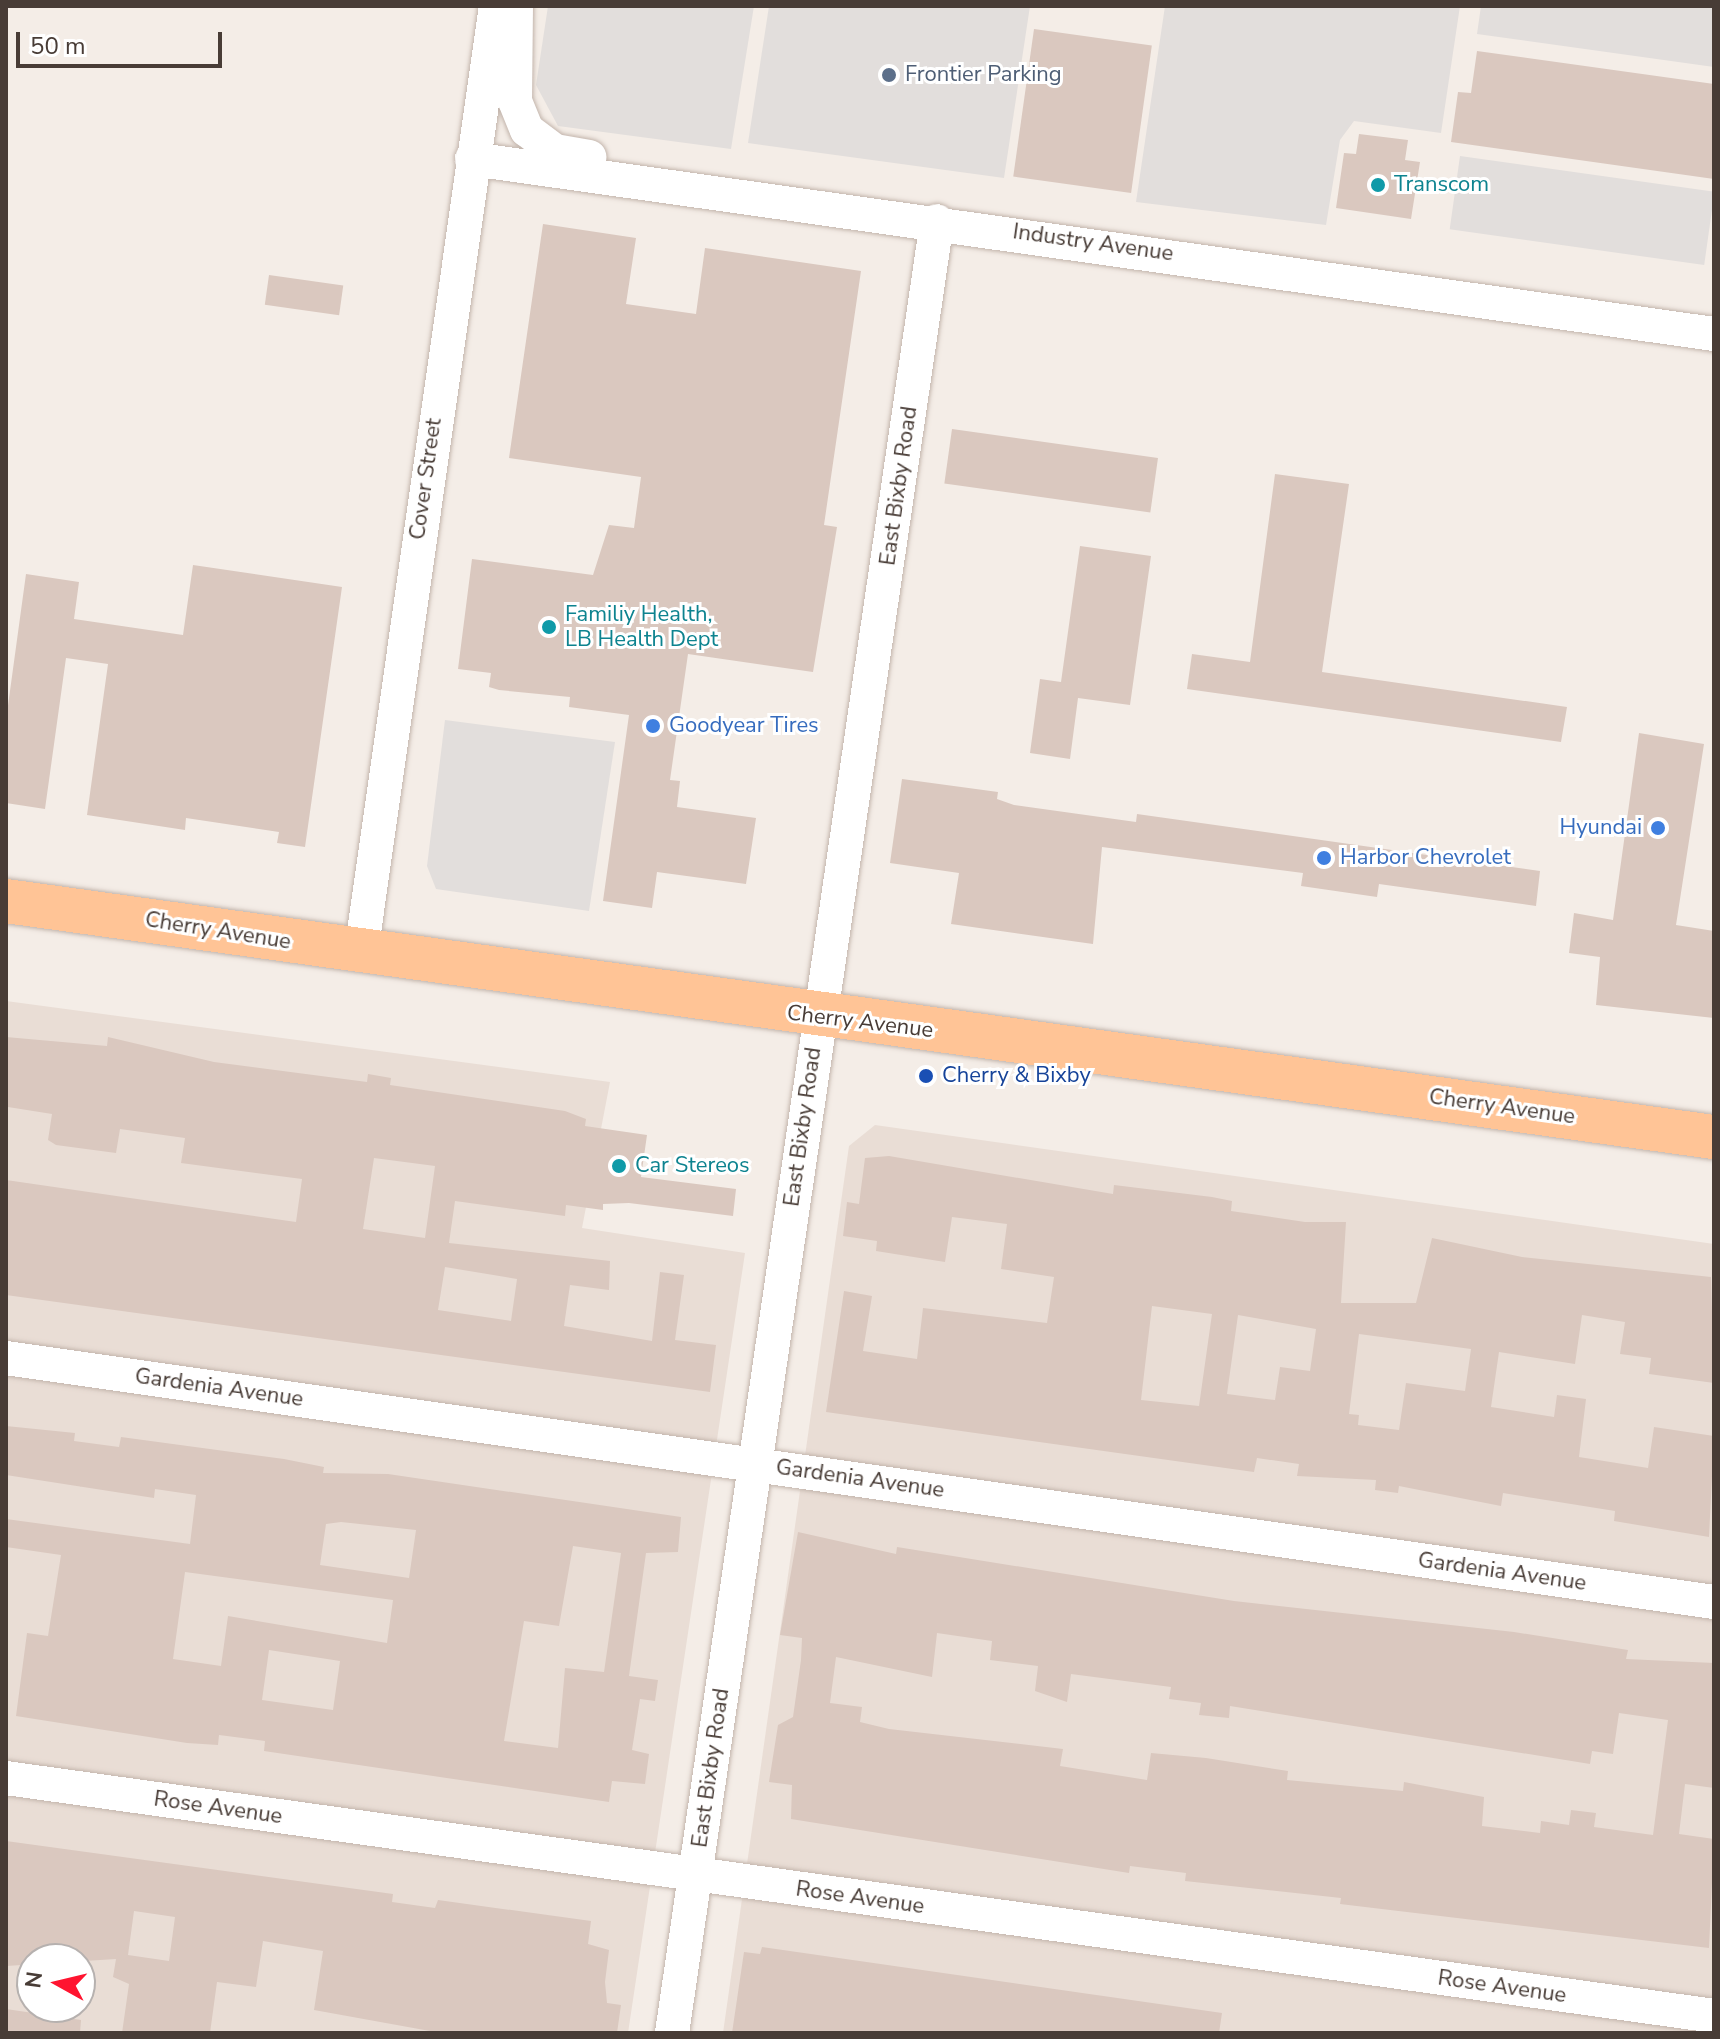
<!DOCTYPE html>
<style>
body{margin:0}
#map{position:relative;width:1720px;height:2039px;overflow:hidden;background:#f4ede7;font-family:"Nunito Sans",sans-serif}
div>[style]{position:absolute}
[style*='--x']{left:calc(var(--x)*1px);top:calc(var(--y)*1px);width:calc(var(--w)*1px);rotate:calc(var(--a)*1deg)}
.residential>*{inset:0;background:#e9ddd5}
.parking>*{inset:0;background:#e2dedc;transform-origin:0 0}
.building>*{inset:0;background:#dac8bf;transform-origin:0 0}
.roads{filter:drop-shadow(0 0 2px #c3b5ac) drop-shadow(0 0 2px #c3b5ac)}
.minor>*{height:34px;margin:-17px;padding:0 17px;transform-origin:17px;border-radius:17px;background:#fff}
.major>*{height:44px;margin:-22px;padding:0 22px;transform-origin:22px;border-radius:22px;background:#ffc496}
.dots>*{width:22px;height:22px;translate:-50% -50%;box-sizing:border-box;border:4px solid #fff;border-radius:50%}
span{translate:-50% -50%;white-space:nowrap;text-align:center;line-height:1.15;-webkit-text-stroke:6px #fff;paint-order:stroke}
.service-label{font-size:22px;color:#4e5e75}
.left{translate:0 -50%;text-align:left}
.culture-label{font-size:22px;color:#0d838f}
.street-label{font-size:22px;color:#483c36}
.shop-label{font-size:22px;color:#366cbe}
.right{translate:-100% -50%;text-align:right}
.transit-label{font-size:22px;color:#164399}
.frame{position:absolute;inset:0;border:8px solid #483c36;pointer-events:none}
.north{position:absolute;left:16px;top:1943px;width:80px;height:80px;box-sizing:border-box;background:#fff;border:2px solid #b6b1af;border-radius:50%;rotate:278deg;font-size:22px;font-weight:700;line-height:32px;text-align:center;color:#483c36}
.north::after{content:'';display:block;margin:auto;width:28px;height:36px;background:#ff1430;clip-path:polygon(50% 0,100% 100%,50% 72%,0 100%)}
.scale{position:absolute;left:16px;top:32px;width:206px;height:36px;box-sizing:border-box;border:4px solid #483c36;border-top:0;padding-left:10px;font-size:24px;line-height:28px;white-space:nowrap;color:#483c36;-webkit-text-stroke:6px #fff;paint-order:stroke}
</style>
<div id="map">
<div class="residential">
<i style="clip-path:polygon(evenodd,6px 1001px,610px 1082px,582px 1228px,745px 1253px,628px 2033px,6px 2033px,6px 1001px,32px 1959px,80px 1959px,80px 2007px,32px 2007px,32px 1959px)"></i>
<i style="clip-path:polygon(875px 1125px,1714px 1244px,1714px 2033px,723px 2033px,849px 1146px)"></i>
</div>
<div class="parking">
<i style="clip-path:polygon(548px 6px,754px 6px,731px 149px,558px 126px,536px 85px)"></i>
<i style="clip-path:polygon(769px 6px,1030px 6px,1004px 178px,748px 143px)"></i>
<i style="clip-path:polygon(1165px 6px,1460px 6px,1441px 133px,1354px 121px,1340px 140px,1326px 225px,1136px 202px)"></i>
<i style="clip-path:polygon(1481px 6px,1714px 8px,1714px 67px,1477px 34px)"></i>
<i style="left:1460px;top:156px;width:257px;height:74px;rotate:8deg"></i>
<i style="clip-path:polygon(445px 720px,615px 742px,589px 911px,436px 889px,427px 866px)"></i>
</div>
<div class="building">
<i style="left:1034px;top:29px;width:119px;height:149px;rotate:8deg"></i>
<i style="clip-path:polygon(1477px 51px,1714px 84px,1714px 179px,1451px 142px,1458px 92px,1471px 93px)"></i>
<i style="clip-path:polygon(1359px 134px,1408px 140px,1405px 160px,1420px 162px,1411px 219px,1336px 208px,1344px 153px,1356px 154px)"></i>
<i style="clip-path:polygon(543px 224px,636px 238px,626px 304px,696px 314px,705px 248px,861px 271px,824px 525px,837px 527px,813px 672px,688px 654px,670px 780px,680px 781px,677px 807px,756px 818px,746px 884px,657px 872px,652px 908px,603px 901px,629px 715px,569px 707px,570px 697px,499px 690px,489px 687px,491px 673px,458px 669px,472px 559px,593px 575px,609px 525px,634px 528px,641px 477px,509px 458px)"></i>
<i style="left:269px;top:275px;width:75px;height:30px;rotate:8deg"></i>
<i style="left:952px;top:429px;width:208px;height:55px;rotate:8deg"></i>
<i style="clip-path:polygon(1275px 474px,1349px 484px,1322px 672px,1567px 707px,1561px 742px,1187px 689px,1192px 654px,1250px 662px)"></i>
<i style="clip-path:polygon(1080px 546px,1151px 556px,1130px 705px,1078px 698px,1070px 759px,1030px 753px,1040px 679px,1061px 682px)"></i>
<i style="clip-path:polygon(193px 565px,342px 587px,305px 847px,277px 843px,279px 832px,186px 818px,185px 830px,87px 815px,108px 664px,66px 658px,45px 809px,6px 803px,6px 720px,26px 574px,79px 582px,74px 619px,183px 635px)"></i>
<i style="clip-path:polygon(1639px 733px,1704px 744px,1676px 925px,1714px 931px,1714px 1018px,1596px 1005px,1600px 957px,1569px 953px,1574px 913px,1613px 920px)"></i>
<i style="clip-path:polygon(902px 779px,998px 792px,997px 799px,1014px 805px,1136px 822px,1137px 814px,1540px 871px,1536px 906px,1379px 884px,1377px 897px,1301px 886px,1303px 873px,1102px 847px,1093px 944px,951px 924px,959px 873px,890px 863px)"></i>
<i style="clip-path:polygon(evenodd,6px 1037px,107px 1046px,108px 1037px,214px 1062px,367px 1082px,368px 1074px,391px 1078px,390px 1085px,565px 1111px,586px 1119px,585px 1126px,647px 1135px,641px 1177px,736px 1189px,733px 1216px,629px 1203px,603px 1204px,603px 1210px,566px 1205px,565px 1216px,455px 1201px,449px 1243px,610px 1261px,609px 1290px,570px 1285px,564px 1326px,652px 1341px,660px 1272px,684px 1275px,675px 1340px,716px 1345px,710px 1392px,6px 1295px,6px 1180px,296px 1222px,302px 1179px,181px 1163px,185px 1138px,120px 1129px,116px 1153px,56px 1145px,48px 1140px,52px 1114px,8px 1107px,6px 1037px,374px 1158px,435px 1166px,425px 1238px,363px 1229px,374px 1158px,6px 1037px,445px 1267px,517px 1279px,511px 1321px,438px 1310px,445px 1267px)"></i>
<i style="clip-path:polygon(evenodd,889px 1156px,1113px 1194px,1114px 1185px,1212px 1197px,1232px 1201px,1231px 1211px,1305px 1222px,1346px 1222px,1341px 1303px,1416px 1303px,1432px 1238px,1522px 1257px,1711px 1277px,1714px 1383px,1649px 1374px,1651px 1358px,1620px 1354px,1625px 1322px,1582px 1315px,1575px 1364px,1499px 1352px,1491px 1407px,1554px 1417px,1557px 1395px,1586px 1399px,1579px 1457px,1648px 1468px,1654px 1427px,1714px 1436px,1709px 1537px,1614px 1521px,1615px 1511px,1503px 1493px,1501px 1506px,1399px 1486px,1398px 1493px,1375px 1490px,1376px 1480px,1297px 1476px,1299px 1464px,1257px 1458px,1254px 1472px,826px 1412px,844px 1291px,872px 1296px,863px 1351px,917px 1359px,923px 1308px,1047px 1323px,1054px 1277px,1001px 1269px,1007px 1224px,952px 1217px,945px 1262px,876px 1251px,877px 1241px,843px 1236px,847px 1202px,859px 1204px,865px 1158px,889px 1156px,1152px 1306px,1212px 1314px,1199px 1406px,1141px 1400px,1152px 1306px,889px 1156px,1238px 1315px,1316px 1329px,1310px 1371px,1280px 1367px,1275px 1400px,1227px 1394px,1238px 1315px,889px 1156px,1359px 1334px,1471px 1349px,1465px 1391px,1406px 1383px,1399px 1430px,1358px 1425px,1359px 1415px,1349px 1414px,1359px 1334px)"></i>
<i style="clip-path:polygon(evenodd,6px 1426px,75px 1433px,74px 1441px,119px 1447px,121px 1437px,284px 1459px,324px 1467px,323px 1473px,388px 1474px,681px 1517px,678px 1552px,646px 1553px,629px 1676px,658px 1680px,655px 1701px,640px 1699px,632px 1750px,649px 1754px,645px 1784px,612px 1781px,609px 1802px,264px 1751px,265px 1741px,219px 1735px,218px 1745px,187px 1743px,16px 1716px,27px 1633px,48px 1636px,61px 1555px,6px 1547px,6px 1519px,190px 1544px,196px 1495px,155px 1489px,154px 1498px,6px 1475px,6px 1426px,341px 1522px,416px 1530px,409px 1578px,320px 1565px,326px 1524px,341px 1522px,6px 1426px,573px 1546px,621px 1553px,604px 1672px,565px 1668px,558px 1748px,504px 1741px,524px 1621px,559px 1626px,573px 1546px,6px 1426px,185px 1572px,393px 1600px,387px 1643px,228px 1616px,221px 1666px,173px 1659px,185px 1572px,6px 1426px,269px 1650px,340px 1661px,333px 1710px,262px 1700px,269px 1650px)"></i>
<i style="clip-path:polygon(evenodd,798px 1532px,896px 1554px,897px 1547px,1234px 1601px,1514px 1632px,1628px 1650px,1626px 1659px,1714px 1663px,1714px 1788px,1685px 1784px,1679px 1834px,1714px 1839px,1709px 1948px,1340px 1904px,1341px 1898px,1185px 1881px,1186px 1873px,1130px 1866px,1129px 1873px,791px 1819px,792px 1785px,769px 1782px,778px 1725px,793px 1717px,801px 1660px,802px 1638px,780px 1635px,798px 1532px,937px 1633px,992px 1641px,990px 1660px,1038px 1666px,1035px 1691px,1067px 1702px,1071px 1674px,1171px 1687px,1169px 1699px,1201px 1703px,1199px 1715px,1229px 1718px,1230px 1706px,1590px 1764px,1592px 1751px,1613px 1754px,1619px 1713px,1668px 1720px,1653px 1835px,1594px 1827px,1596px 1813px,1571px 1810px,1569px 1825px,1541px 1821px,1540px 1833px,1482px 1826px,1484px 1797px,1404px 1782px,1403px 1791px,1287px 1780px,1288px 1771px,1206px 1758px,1151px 1753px,1147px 1780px,1060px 1766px,1063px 1749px,889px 1729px,860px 1722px,862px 1707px,830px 1703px,836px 1657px,932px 1677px,937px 1633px)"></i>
<i style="clip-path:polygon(evenodd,6px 1841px,393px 1894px,392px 1902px,435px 1908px,438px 1900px,591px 1921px,588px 1944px,609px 1950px,605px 1982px,607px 2003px,621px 2005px,617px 2033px,441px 2033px,314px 2010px,323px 1951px,263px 1941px,256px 1987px,217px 1982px,210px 2033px,122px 2033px,129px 1984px,113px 1977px,116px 1959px,6px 1966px,6px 1841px,134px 1911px,175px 1917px,169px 1961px,128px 1955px,134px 1911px)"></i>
<i style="clip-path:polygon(762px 1947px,1222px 2013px,1219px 2033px,732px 2033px,744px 1952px,760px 1954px)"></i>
<i style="clip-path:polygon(6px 2009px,81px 2020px,80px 2033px,6px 2033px)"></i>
</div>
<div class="roads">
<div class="minor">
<i style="--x:516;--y:6;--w:95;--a:90.6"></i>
<i style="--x:515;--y:101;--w:31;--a:68"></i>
<i style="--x:527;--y:130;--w:35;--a:37"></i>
<i style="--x:555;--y:151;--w:35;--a:10"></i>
<i style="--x:472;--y:159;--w:1254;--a:8.02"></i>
<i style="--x:361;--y:953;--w:957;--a:-81.89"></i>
<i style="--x:6;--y:1358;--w:1725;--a:8.13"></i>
<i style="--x:6;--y:1778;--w:1725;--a:7.93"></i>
<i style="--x:672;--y:2033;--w:1831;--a:-81.68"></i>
</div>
<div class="major">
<i style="--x:6;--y:901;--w:1724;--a:7.87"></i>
</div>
</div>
<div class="dots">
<i style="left:889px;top:75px;background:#5c6f8a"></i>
<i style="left:1378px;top:185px;background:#0f9aa8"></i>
<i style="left:549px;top:627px;background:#0f9aa8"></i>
<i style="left:653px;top:726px;background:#3f7fe0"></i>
<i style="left:1658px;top:828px;background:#3f7fe0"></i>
<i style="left:1324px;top:858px;background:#3f7fe0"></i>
<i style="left:926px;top:1076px;background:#1a4fb4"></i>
<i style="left:619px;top:1166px;background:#0f9aa8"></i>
</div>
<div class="service-label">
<span class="left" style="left:905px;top:75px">Frontier Parking</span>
</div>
<div class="culture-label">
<span class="left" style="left:1394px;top:185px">Transcom</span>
<span class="left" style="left:565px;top:627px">Familiy Health,<br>LB Health Dept</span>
<span class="left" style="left:635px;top:1166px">Car Stereos</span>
</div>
<div class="street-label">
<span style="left:1093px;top:243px;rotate:8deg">Industry Avenue</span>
<span style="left:426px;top:479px;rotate:-82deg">Cover Street</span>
<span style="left:899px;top:486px;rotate:-82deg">East Bixby Road</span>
<span style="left:218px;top:931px;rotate:9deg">Cherry Avenue</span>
<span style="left:860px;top:1022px;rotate:7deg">Cherry Avenue</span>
<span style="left:1502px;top:1107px;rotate:8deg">Cherry Avenue</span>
<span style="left:803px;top:1127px;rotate:-82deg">East Bixby Road</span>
<span style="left:219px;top:1388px;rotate:8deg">Gardenia Avenue</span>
<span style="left:860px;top:1479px;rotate:8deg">Gardenia Avenue</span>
<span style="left:1502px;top:1572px;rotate:8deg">Gardenia Avenue</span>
<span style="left:711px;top:1768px;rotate:-82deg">East Bixby Road</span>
<span style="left:218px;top:1808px;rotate:8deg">Rose Avenue</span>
<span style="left:860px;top:1898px;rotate:8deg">Rose Avenue</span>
<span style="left:1502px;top:1987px;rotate:8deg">Rose Avenue</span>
</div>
<div class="shop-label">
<span class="left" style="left:669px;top:726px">Goodyear Tires</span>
<span class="right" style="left:1642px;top:828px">Hyundai</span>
<span class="left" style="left:1340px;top:858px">Harbor Chevrolet</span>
</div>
<div class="transit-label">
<span class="left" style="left:942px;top:1076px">Cherry &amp; Bixby</span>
</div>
<div class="frame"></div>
<div class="north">N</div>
<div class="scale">50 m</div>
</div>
